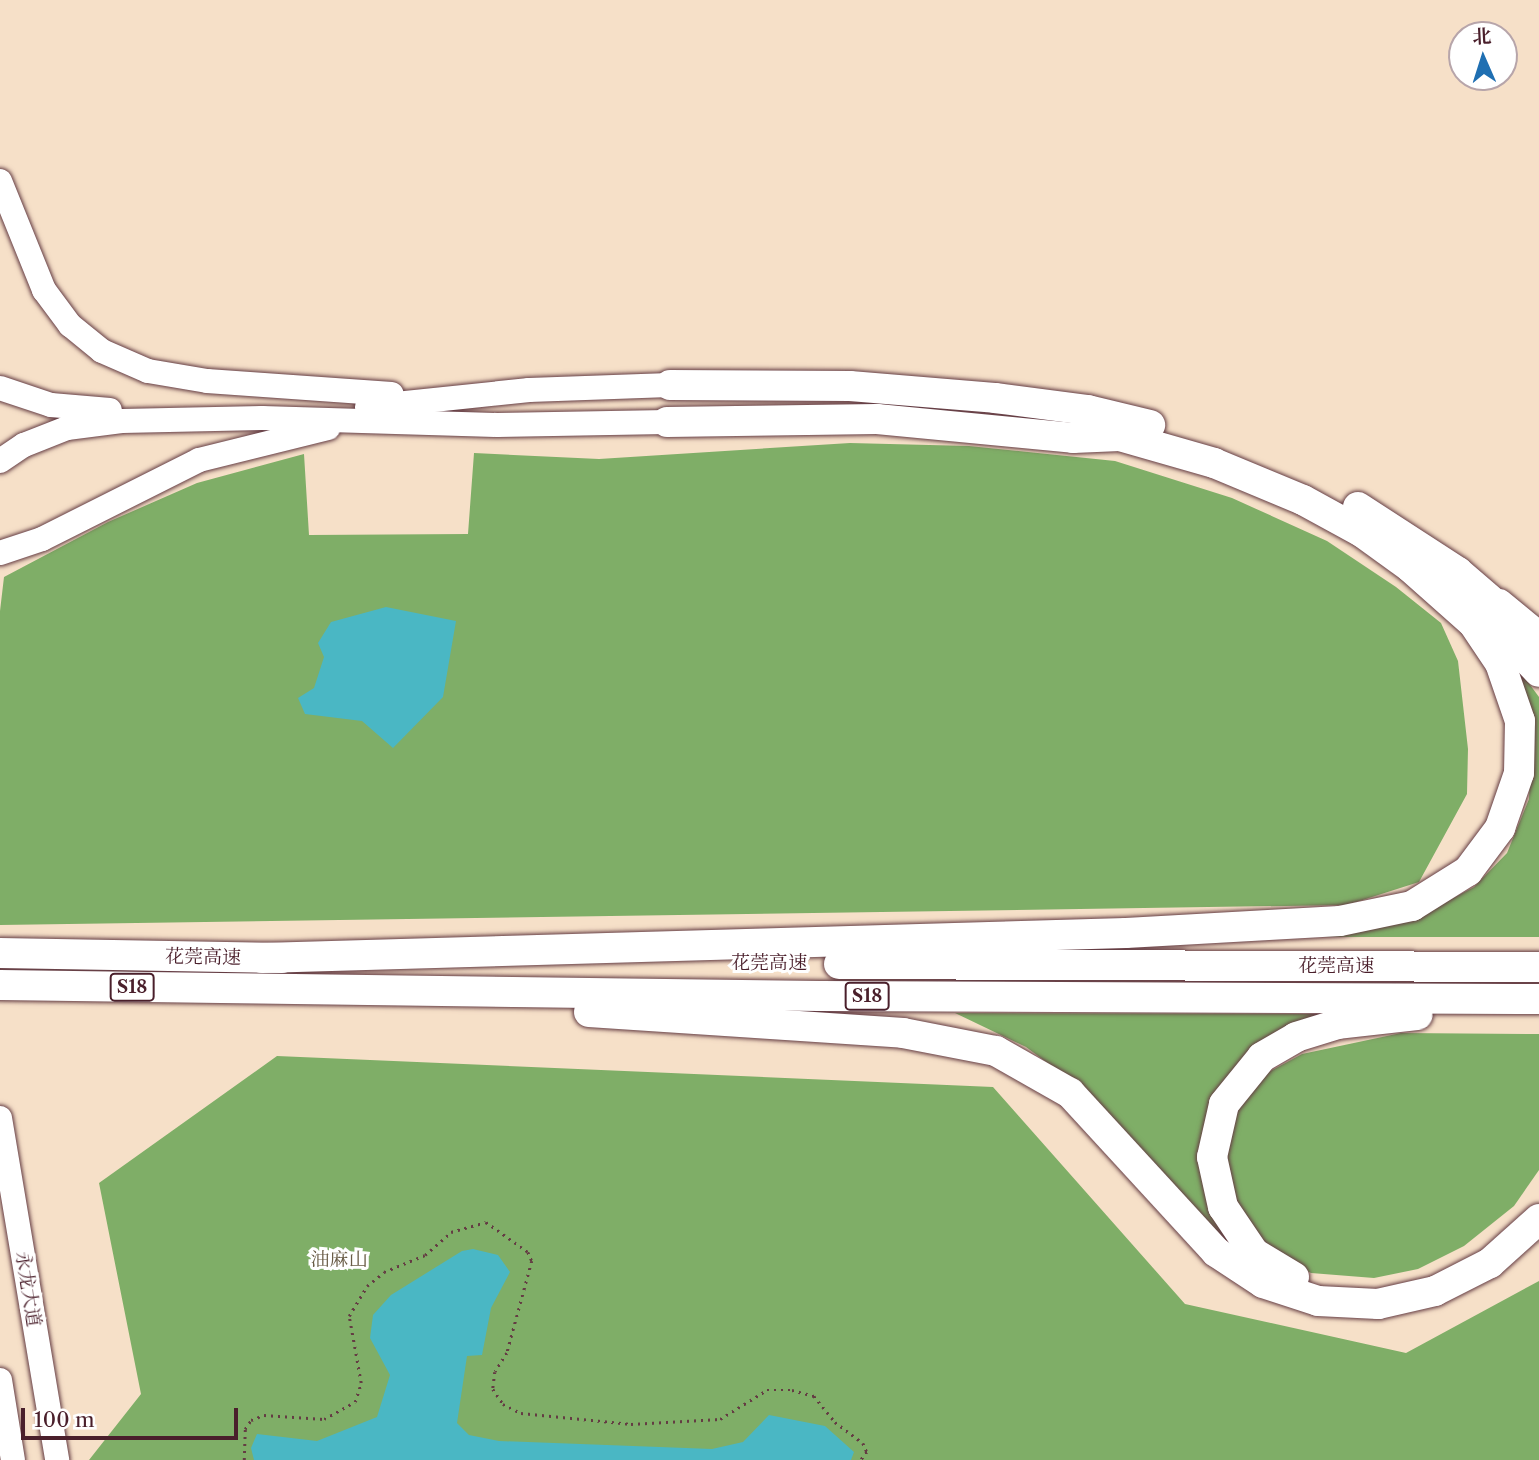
<!DOCTYPE html>
<meta charset="utf-8">
<style>
body{margin:0}
#map{position:relative;width:1539px;height:1460px;overflow:hidden;background:#f6e0c8;font-family:"Libre Caslon Text","Noto Serif SC",serif}
div>[style]{position:absolute}
[style*='--x']{left:calc(var(--x)*1px);top:calc(var(--y)*1px);width:calc(var(--w)*1px);rotate:calc(var(--a)*1deg)}
.forest>*{inset:0;background:#7fae67}
.water>*{inset:0;background:#4ab7c4}
.path>*{height:2.5px;margin-top:-1.25px;transform-origin:0;background:repeating-linear-gradient(90deg,#643c43 0 2px,transparent 0 7px)}
.roads{filter:drop-shadow(0 0 2px #643c43) drop-shadow(0 0 2px #643c43)}
.primary>*{height:24px;margin:-12px;padding:0 12px;transform-origin:12px;border-radius:12px;background:#fff}
.motorway>*{height:30px;margin:-15px;padding:0 15px;transform-origin:15px;border-radius:15px;background:#fff}
span{translate:-50% -50%;white-space:nowrap;text-align:center;line-height:1.15;-webkit-text-stroke:6px #fff;paint-order:stroke}
.shield-label span{padding:2px 5px;background:#fff;border:2px solid;border-radius:5px;-webkit-text-stroke-width:0}
.shield-label{font-size:18px;color:#4a1f2b;font-weight:700}
.street-label{font-size:19px;color:#4a1f2b}
.park-label{font-size:19px;color:#685b45}
.north{position:absolute;left:1448px;top:21px;width:70px;height:70px;box-sizing:border-box;background:#fff;border:2px solid #b7a5aa;border-radius:50%;rotate:357deg;font-size:19px;font-weight:700;line-height:28px;text-align:center;color:#4a1f2b}
.north::after{content:'';display:block;margin:auto;width:24px;height:32px;background:#1f6fb2;clip-path:polygon(50% 0,100% 100%,50% 72%,0 100%)}
.scale{position:absolute;left:21px;top:1408px;width:217px;height:32px;box-sizing:border-box;border:4px solid #4a1f2b;border-top:0;padding-left:9px;font-size:21px;line-height:24px;white-space:nowrap;color:#4a1f2b;-webkit-text-stroke:5px #fff;paint-order:stroke}
</style>
<div id="map">
<div class="forest">
<i style="clip-path:polygon(850px 443px,969px 446px,1115px 461px,1232px 498px,1327px 541px,1396px 587px,1441px 623px,1458px 661px,1468px 749px,1467px 794px,1419px 882px,1347px 905px,0 925px,0 611px,4px 577px,108px 522px,197px 483px,304px 454px,309px 535px,468px 534px,474px 453px,599px 459px)"></i>
<i style="clip-path:polygon(1508px 655px,1539px 697px,1539px 937px,1305px 937px,1410px 921px,1474px 887px,1507px 853px,1529px 799px,1531px 750px)"></i>
<i style="clip-path:polygon(955px 1013px,1320px 1014px,1209px 1111px,1242px 1259px,1080px 1087px,1026px 1047px)"></i>
<i style="clip-path:polygon(1401px 1033px,1539px 1034px,1539px 1170px,1514px 1206px,1464px 1246px,1418px 1269px,1374px 1278px,1311px 1273px,1277px 1255px,1244px 1219px,1227px 1183px,1226px 1143px,1237px 1103px,1263px 1075px,1302px 1054px)"></i>
<i style="clip-path:polygon(277px 1056px,993px 1087px,1185px 1304px,1406px 1353px,1539px 1281px,1539px 1460px,89px 1460px,141px 1394px,99px 1183px)"></i>
</div>
<div class="water">
<i style="clip-path:polygon(386px 607px,456px 621px,443px 697px,393px 748px,362px 721px,305px 714px,298px 698px,314px 688px,324px 657px,318px 643px,331px 622px)"></i>
<i style="clip-path:polygon(473px 1249px,498px 1255px,510px 1272px,491px 1308px,482px 1355px,467px 1356px,457px 1423px,469px 1435px,499px 1441px,712px 1449px,743px 1442px,769px 1415px,825px 1426px,854px 1452px,851px 1460px,254px 1460px,251px 1448px,257px 1434px,317px 1441px,377px 1417px,390px 1375px,370px 1338px,373px 1315px,391px 1295px,462px 1251px)"></i>
</div>
<div class="path">
<i style="--x:244;--y:1460;--w:31;--a:-88"></i>
<i style="--x:245;--y:1429;--w:11;--a:-56"></i>
<i style="--x:251;--y:1420;--w:14;--a:-21"></i>
<i style="--x:264;--y:1415;--w:60;--a:3.8"></i>
<i style="--x:324;--y:1419;--w:35;--a:-29"></i>
<i style="--x:355;--y:1402;--w:20;--a:-72"></i>
<i style="--x:361;--y:1383;--w:68;--a:-100.2"></i>
<i style="--x:349;--y:1316;--w:35;--a:-59"></i>
<i style="--x:367;--y:1286;--w:22;--a:-39"></i>
<i style="--x:384;--y:1272;--w:44;--a:-22.5"></i>
<i style="--x:425;--y:1255;--w:35;--a:-41"></i>
<i style="--x:451;--y:1232;--w:36;--a:-16"></i>
<i style="--x:486;--y:1222;--w:52;--a:35.5"></i>
<i style="--x:528;--y:1252;--w:10;--a:66"></i>
<i style="--x:532;--y:1261;--w:95;--a:105.2"></i>
<i style="--x:507;--y:1353;--w:22;--a:122"></i>
<i style="--x:495;--y:1372;--w:17;--a:97"></i>
<i style="--x:493;--y:1389;--w:18;--a:56"></i>
<i style="--x:503;--y:1404;--w:20;--a:27"></i>
<i style="--x:521;--y:1413;--w:111;--a:5.7"></i>
<i style="--x:631;--y:1424;--w:89;--a:-3.2"></i>
<i style="--x:720;--y:1419;--w:55;--a:-31.7"></i>
<i style="--x:767;--y:1390;--w:25;--a:0"></i>
<i style="--x:792;--y:1390;--w:23;--a:15"></i>
<i style="--x:814;--y:1396;--w:33;--a:51"></i>
<i style="--x:835;--y:1422;--w:35;--a:37"></i>
<i style="--x:863;--y:1443;--w:10;--a:66"></i>
<i style="--x:867;--y:1452;--w:10;--a:127"></i>
</div>
<div class="roads">
<div class="primary">
<i style="--x:0;--y:181;--w:118;--a:68"></i>
<i style="--x:44;--y:290;--w:44;--a:53.4"></i>
<i style="--x:70;--y:325;--w:41;--a:39.1"></i>
<i style="--x:102;--y:351;--w:50;--a:23.5"></i>
<i style="--x:148;--y:371;--w:60;--a:9.6"></i>
<i style="--x:207;--y:381;--w:185;--a:4"></i>
<i style="--x:0;--y:388;--w:54;--a:18.4"></i>
<i style="--x:51;--y:405;--w:59;--a:4.8"></i>
<i style="--x:367;--y:407;--w:163;--a:-6"></i>
<i style="--x:529;--y:390;--w:141;--a:-2"></i>
<i style="--x:0;--y:461;--w:29;--a:-34"></i>
<i style="--x:24;--y:445;--w:46;--a:-21.6"></i>
<i style="--x:67;--y:428;--w:55;--a:-7.3"></i>
<i style="--x:122;--y:421;--w:140;--a:-1.2"></i>
<i style="--x:262;--y:418;--w:235;--a:1.7"></i>
<i style="--x:497;--y:425;--w:170;--a:-1"></i>
<i style="--x:0;--y:553;--w:44;--a:-18.4"></i>
<i style="--x:42;--y:539;--w:176;--a:-26.7"></i>
<i style="--x:199;--y:460;--w:133;--a:-13.9"></i>
<i style="--x:0;--y:1118;--w:347;--a:80.5"></i>
<i style="--x:0;--y:1380;--w:81;--a:80.8"></i>
</div>
<div class="motorway">
<i style="--x:670;--y:385;--w:180;--a:0.3"></i>
<i style="--x:850;--y:386;--w:145;--a:4.7"></i>
<i style="--x:995;--y:398;--w:94;--a:7.4"></i>
<i style="--x:1088;--y:410;--w:64;--a:13.6"></i>
<i style="--x:667;--y:422;--w:210;--a:-0.8"></i>
<i style="--x:877;--y:419;--w:197;--a:5.5"></i>
<i style="--x:1073;--y:438;--w:47;--a:-2.4"></i>
<i style="--x:1120;--y:436;--w:98;--a:16"></i>
<i style="--x:1214;--y:463;--w:96;--a:22.6"></i>
<i style="--x:1303;--y:500;--w:83;--a:28.7"></i>
<i style="--x:1358;--y:507;--w:119;--a:33"></i>
<i style="--x:1458;--y:572;--w:66;--a:40.7"></i>
<i style="--x:1499;--y:604;--w:52;--a:39.5"></i>
<i style="--x:1478;--y:608;--w:88;--a:46.4"></i>
<i style="--x:0;--y:953;--w:282;--a:1"></i>
<i style="--x:262;--y:958;--w:864;--a:-1.66"></i>
<i style="--x:1126;--y:933;--w:214;--a:-3.2"></i>
<i style="--x:1340;--y:921;--w:74;--a:-11.8"></i>
<i style="--x:1412;--y:906;--w:66;--a:-32"></i>
<i style="--x:1468;--y:871;--w:54;--a:-53.3"></i>
<i style="--x:1500;--y:828;--w:58;--a:-70.9"></i>
<i style="--x:1519;--y:773;--w:52;--a:-88.9"></i>
<i style="--x:1520;--y:721;--w:61;--a:-109"></i>
<i style="--x:1500;--y:663;--w:48;--a:-124"></i>
<i style="--x:1473;--y:623;--w:84;--a:-138.4"></i>
<i style="--x:1410;--y:567;--w:62;--a:-144.2"></i>
<i style="--x:839;--y:964;--w:700;--a:0.25"></i>
<i style="--x:0;--y:985;--w:819;--a:0.77"></i>
<i style="--x:819;--y:996;--w:720;--a:0.24"></i>
<i style="--x:589;--y:1012;--w:315;--a:3.8"></i>
<i style="--x:903;--y:1033;--w:95;--a:11"></i>
<i style="--x:996;--y:1051;--w:85;--a:29.6"></i>
<i style="--x:1070;--y:1093;--w:216;--a:47.4"></i>
<i style="--x:1216;--y:1252;--w:56;--a:33.4"></i>
<i style="--x:1263;--y:1283;--w:58;--a:18.1"></i>
<i style="--x:1318;--y:1301;--w:60;--a:2.9"></i>
<i style="--x:1378;--y:1304;--w:58;--a:-12.8"></i>
<i style="--x:1435;--y:1291;--w:62;--a:-27"></i>
<i style="--x:1490;--y:1263;--w:66;--a:-41.9"></i>
<i style="--x:1294;--y:1277;--w:47;--a:-149"></i>
<i style="--x:1254;--y:1253;--w:55;--a:-124"></i>
<i style="--x:1223;--y:1207;--w:51;--a:-102.4"></i>
<i style="--x:1212;--y:1157;--w:54;--a:-77.2"></i>
<i style="--x:1224;--y:1104;--w:60;--a:-51"></i>
<i style="--x:1262;--y:1057;--w:39;--a:-30"></i>
<i style="--x:1296;--y:1037;--w:44;--a:-17.2"></i>
<i style="--x:1338;--y:1024;--w:80;--a:-6.5"></i>
</div>
</div>
<div class="shield-label">
<span style="left:132px;top:987px">S18</span>
<span style="left:867px;top:996px">S18</span>
</div>
<div class="street-label">
<span style="left:203px;top:957px;rotate:1deg">花莞高速</span>
<span style="left:769px;top:963px">花莞高速</span>
<span style="left:1336px;top:966px">花莞高速</span>
<span style="left:28px;top:1289px;rotate:81deg">永龙大道</span>
</div>
<div class="park-label">
<span style="left:339px;top:1260px">油麻山</span>
</div>
<div class="north">北</div>
<div class="scale">100 m</div>
</div>
